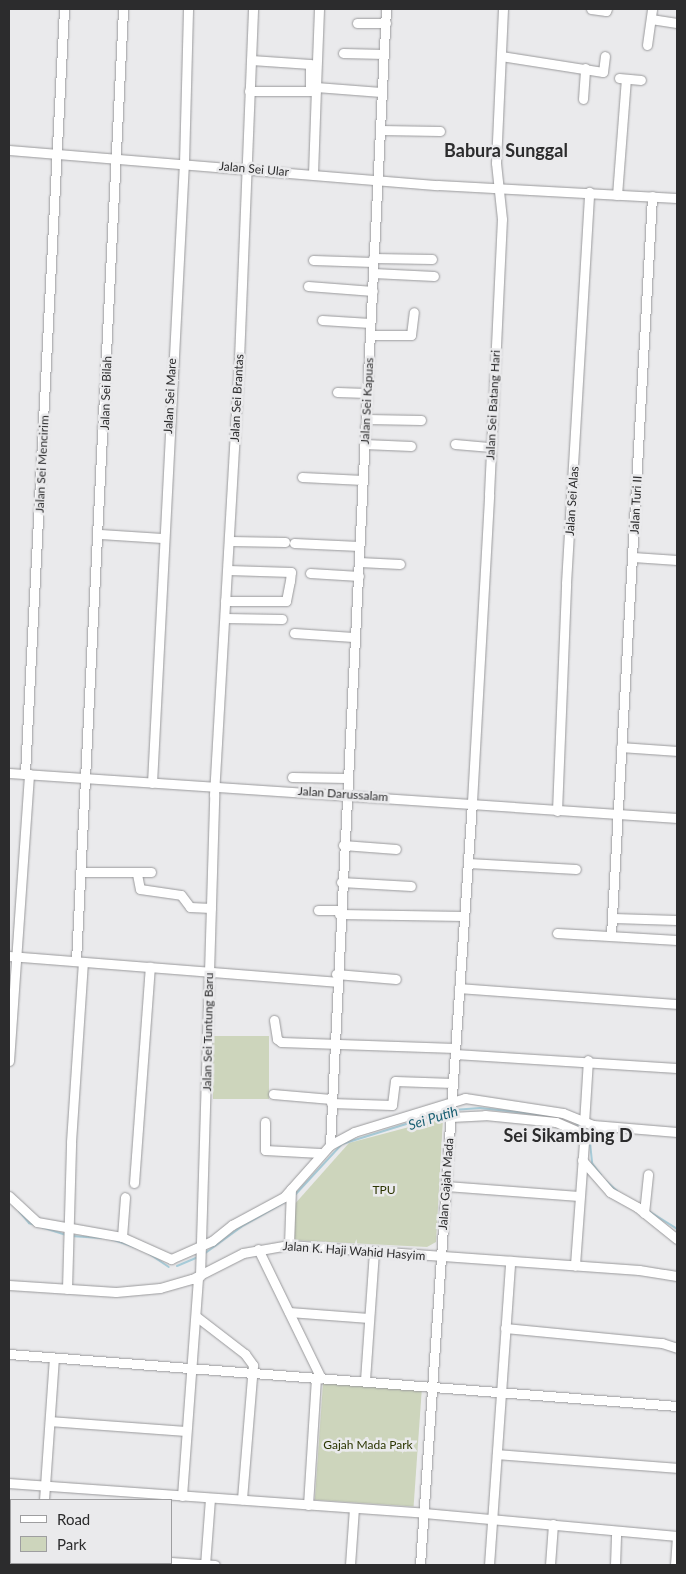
<!DOCTYPE html>
<style>
body{margin:0}
#map{position:relative;width:686px;height:1574px;overflow:hidden;background:#eaeaec;font-family:Lato,sans-serif}
div>[style]{position:absolute}
[style*='--x']{left:calc(var(--x)*1px);top:calc(var(--y)*1px);width:calc(var(--w)*1px);rotate:calc(var(--a)*1deg)}
.green>*{inset:0;background:#cdd5bc;transform-origin:0 0}
.stream>*{height:2px;margin:-1px;padding:0 1px;transform-origin:1px;border-radius:1px;background:#a7ccd9}
.roads{filter:drop-shadow(0 0 1px #99999b) drop-shadow(0 0 1px #99999b)}
.minor>*{height:9px;margin:-4.5px;padding:0 4.5px;transform-origin:4.5px;border-radius:4.5px;background:#fff}
span{translate:-50% -50%;white-space:nowrap;text-align:center;line-height:1.15;-webkit-text-stroke:5px #eaeaec;paint-order:stroke}
.street-label{font-size:12px;color:#2c2c2d}
.park-label{font-size:12px;color:#2b3500}
.water-label{font-size:14px;color:#195f72;font-style:italic}
.district-label{font-size:18px;color:#2c2c2d;font-weight:700}
.frame{position:absolute;inset:0;border:10px solid #2c2c2d;pointer-events:none}
.legend{position:absolute;left:10px;top:1499px;width:162px;height:65px;box-sizing:border-box;background:#eaeaec;border:1px solid #9e9ea0;margin:0;padding:6px 9px;list-style:none;font-size:15px;color:#2c2c2d}
.legend li{display:flex;align-items:center;gap:10px;height:25px}
.legend b{width:25px;border:1px solid #9e9ea0}
</style>
<div id="map">
<div class="green">
<i style="left:213px;top:1036px;width:56px;height:63px"></i>
<i style="clip-path:polygon(443px 1118px,436px 1242px,427px 1247px,291px 1240px,293px 1206px,349px 1143px)"></i>
<i style="left:323px;top:1383px;width:99px;height:117px;rotate:4deg"></i>
</div>
<div class="stream">
<i style="--x:453;--y:1110;--w:27;--a:-4"></i>
<i style="--x:480;--y:1108;--w:72;--a:6.3"></i>
<i style="--x:576;--y:1123;--w:16;--a:38"></i>
<i style="--x:589;--y:1133;--w:30;--a:84"></i>
<i style="--x:592;--y:1163;--w:15;--a:53"></i>
<i style="--x:606;--y:1181;--w:15;--a:42"></i>
<i style="--x:294;--y:1196;--w:71;--a:-47.3"></i>
<i style="--x:342;--y:1144;--w:111;--a:-17.3"></i>
<i style="--x:647;--y:1210;--w:36;--a:32"></i>
<i style="--x:19;--y:1211;--w:16;--a:50"></i>
<i style="--x:29;--y:1223;--w:39;--a:18"></i>
<i style="--x:71;--y:1236;--w:30;--a:4"></i>
<i style="--x:111;--y:1239;--w:28;--a:19"></i>
<i style="--x:148;--y:1253;--w:25;--a:34"></i>
<i style="--x:204;--y:1254;--w:46;--a:-36.1"></i>
<i style="--x:241;--y:1227;--w:54;--a:-29.9"></i>
<i style="--x:177;--y:1266;--w:23;--a:-23"></i>
</div>
<div class="roads">
<div class="minor">
<i style="--x:319;--y:9;--w:78;--a:92.2"></i>
<i style="--x:316;--y:87;--w:65;--a:4.4"></i>
<i style="--x:591;--y:9;--w:15;--a:8"></i>
<i style="--x:606;--y:11;--w:2;--a:-63"></i>
<i style="--x:651;--y:19;--w:26;--a:9"></i>
<i style="--x:357;--y:23;--w:29;--a:0"></i>
<i style="--x:647;--y:45;--w:36;--a:-82"></i>
<i style="--x:343;--y:53;--w:41;--a:1.4"></i>
<i style="--x:501;--y:56;--w:103;--a:8.9"></i>
<i style="--x:603;--y:72;--w:16;--a:-83"></i>
<i style="--x:619;--y:78;--w:22;--a:5"></i>
<i style="--x:249;--y:91;--w:61;--a:0"></i>
<i style="--x:310;--y:91;--w:27;--a:-90"></i>
<i style="--x:310;--y:64;--w:59;--a:-176.1"></i>
<i style="--x:583;--y:99;--w:31;--a:-86"></i>
<i style="--x:380;--y:130;--w:60;--a:1"></i>
<i style="--x:9;--y:150;--w:430;--a:4.7"></i>
<i style="--x:438;--y:185;--w:239;--a:3.1"></i>
<i style="--x:313;--y:174;--w:87;--a:-88"></i>
<i style="--x:617;--y:195;--w:116;--a:-85.6"></i>
<i style="--x:373;--y:258;--w:59;--a:1"></i>
<i style="--x:313;--y:260;--w:60;--a:1.9"></i>
<i style="--x:373;--y:273;--w:61;--a:2.8"></i>
<i style="--x:308;--y:286;--w:65;--a:4.4"></i>
<i style="--x:322;--y:320;--w:48;--a:3.6"></i>
<i style="--x:370;--y:335;--w:41;--a:0"></i>
<i style="--x:411;--y:335;--w:23;--a:-83"></i>
<i style="--x:337;--y:392;--w:30;--a:2"></i>
<i style="--x:366;--y:419;--w:55;--a:1"></i>
<i style="--x:364;--y:444;--w:47;--a:2.4"></i>
<i style="--x:455;--y:444;--w:36;--a:5"></i>
<i style="--x:302;--y:477;--w:61;--a:2.8"></i>
<i style="--x:100;--y:534;--w:62;--a:3.7"></i>
<i style="--x:230;--y:541;--w:55;--a:1"></i>
<i style="--x:294;--y:543;--w:65;--a:2.6"></i>
<i style="--x:633;--y:557;--w:44;--a:3.9"></i>
<i style="--x:359;--y:562;--w:41;--a:2.8"></i>
<i style="--x:310;--y:573;--w:49;--a:3.5"></i>
<i style="--x:225;--y:601;--w:61;--a:0"></i>
<i style="--x:286;--y:601;--w:20;--a:-79"></i>
<i style="--x:290;--y:581;--w:9;--a:-84"></i>
<i style="--x:291;--y:572;--w:63;--a:-178.2"></i>
<i style="--x:225;--y:618;--w:57;--a:1"></i>
<i style="--x:294;--y:633;--w:59;--a:3.9"></i>
<i style="--x:621;--y:747;--w:56;--a:4.1"></i>
<i style="--x:9;--y:773;--w:670;--a:3.85"></i>
<i style="--x:25;--y:774;--w:766;--a:-87.08"></i>
<i style="--x:292;--y:777;--w:55;--a:1"></i>
<i style="--x:152;--y:783;--w:621;--a:-87.05"></i>
<i style="--x:184;--y:163;--w:154;--a:-88.5"></i>
<i style="--x:557;--y:811;--w:228;--a:-87.7"></i>
<i style="--x:566;--y:583;--w:392;--a:-86.6"></i>
<i style="--x:343;--y:845;--w:53;--a:4.3"></i>
<i style="--x:468;--y:863;--w:108;--a:3.2"></i>
<i style="--x:82;--y:872;--w:69;--a:0"></i>
<i style="--x:137;--y:874;--w:15;--a:79"></i>
<i style="--x:140;--y:889;--w:41;--a:8.3"></i>
<i style="--x:181;--y:895;--w:15;--a:53"></i>
<i style="--x:190;--y:907;--w:21;--a:3"></i>
<i style="--x:341;--y:882;--w:70;--a:3.3"></i>
<i style="--x:318;--y:910;--w:22;--a:0"></i>
<i style="--x:339;--y:914;--w:125;--a:0.9"></i>
<i style="--x:613;--y:918;--w:64;--a:1.8"></i>
<i style="--x:557;--y:933;--w:120;--a:3.3"></i>
<i style="--x:611;--y:935;--w:740;--a:-86.82"></i>
<i style="--x:9;--y:956;--w:328;--a:4.5"></i>
<i style="--x:76;--y:961;--w:953;--a:-87.17"></i>
<i style="--x:336;--y:974;--w:60;--a:4.8"></i>
<i style="--x:459;--y:988;--w:219;--a:4.2"></i>
<i style="--x:274;--y:1020;--w:19;--a:81"></i>
<i style="--x:277;--y:1039;--w:5;--a:37"></i>
<i style="--x:281;--y:1042;--w:174;--a:2"></i>
<i style="--x:455;--y:1054;--w:222;--a:3.6"></i>
<i style="--x:9;--y:1061;--w:288;--a:-86"></i>
<i style="--x:273;--y:1094;--w:58;--a:4.9"></i>
<i style="--x:331;--y:1103;--w:61;--a:1.9"></i>
<i style="--x:392;--y:1105;--w:24;--a:-83"></i>
<i style="--x:395;--y:1081;--w:58;--a:2"></i>
<i style="--x:451;--y:1117;--w:34;--a:-3"></i>
<i style="--x:485;--y:1115;--w:71;--a:5.6"></i>
<i style="--x:556;--y:1122;--w:25;--a:23"></i>
<i style="--x:579;--y:1132;--w:11;--a:63"></i>
<i style="--x:584;--y:1142;--w:124;--a:94.2"></i>
<i style="--x:265;--y:1122;--w:28;--a:90"></i>
<i style="--x:265;--y:1150;--w:55;--a:3.1"></i>
<i style="--x:584;--y:1123;--w:63;--a:-86.4"></i>
<i style="--x:330;--y:1145;--w:27;--a:-28"></i>
<i style="--x:354;--y:1132;--w:116;--a:-17"></i>
<i style="--x:465;--y:1098;--w:99;--a:8.7"></i>
<i style="--x:563;--y:1113;--w:32;--a:22"></i>
<i style="--x:593;--y:1125;--w:84;--a:4.8"></i>
<i style="--x:582;--y:1160;--w:43;--a:48.8"></i>
<i style="--x:610;--y:1192;--w:31;--a:29"></i>
<i style="--x:637;--y:1207;--w:51;--a:38.7"></i>
<i style="--x:134;--y:1183;--w:217;--a:-85.8"></i>
<i style="--x:446;--y:1186;--w:133;--a:4.3"></i>
<i style="--x:9;--y:1196;--w:38;--a:43"></i>
<i style="--x:37;--y:1222;--w:86;--a:10"></i>
<i style="--x:122;--y:1237;--w:54;--a:24.2"></i>
<i style="--x:171;--y:1259;--w:45;--a:-23.7"></i>
<i style="--x:212;--y:1241;--w:26;--a:-39"></i>
<i style="--x:232;--y:1225;--w:59;--a:-28.3"></i>
<i style="--x:284;--y:1197;--w:11;--a:-49"></i>
<i style="--x:644;--y:1213;--w:39;--a:-84"></i>
<i style="--x:122;--y:1237;--w:40;--a:-85.7"></i>
<i style="--x:289;--y:1245;--w:56;--a:-88"></i>
<i style="--x:291;--y:1189;--w:59;--a:-48.4"></i>
<i style="--x:330;--y:1145;--w:1137;--a:-87.18"></i>
<i style="--x:258;--y:1249;--w:144;--a:64"></i>
<i style="--x:200;--y:1276;--w:481;--a:-88.3"></i>
<i style="--x:214;--y:795;--w:437;--a:-86.7"></i>
<i style="--x:239;--y:359;--w:350;--a:-87.7"></i>
<i style="--x:9;--y:1285;--w:107;--a:3.7"></i>
<i style="--x:116;--y:1292;--w:44;--a:-5.2"></i>
<i style="--x:160;--y:1288;--w:33;--a:-16"></i>
<i style="--x:192;--y:1279;--w:57;--a:-27"></i>
<i style="--x:243;--y:1253;--w:47;--a:-9.9"></i>
<i style="--x:289;--y:1245;--w:351;--a:4.1"></i>
<i style="--x:639;--y:1270;--w:38;--a:9"></i>
<i style="--x:67;--y:1289;--w:147;--a:-88.4"></i>
<i style="--x:71;--y:1142;--w:180;--a:-86.2"></i>
<i style="--x:289;--y:1312;--w:80;--a:4.3"></i>
<i style="--x:197;--y:1317;--w:61;--a:37.6"></i>
<i style="--x:245;--y:1354;--w:14;--a:54"></i>
<i style="--x:253;--y:1365;--w:135;--a:94.7"></i>
<i style="--x:505;--y:1328;--w:158;--a:5.5"></i>
<i style="--x:662;--y:1343;--w:16;--a:18"></i>
<i style="--x:9;--y:1354;--w:670;--a:4.45"></i>
<i style="--x:365;--y:1380;--w:129;--a:-86"></i>
<i style="--x:50;--y:1421;--w:135;--a:4.2"></i>
<i style="--x:497;--y:1454;--w:181;--a:4.4"></i>
<i style="--x:9;--y:1483;--w:416;--a:4.1"></i>
<i style="--x:424;--y:1513;--w:254;--a:5.2"></i>
<i style="--x:182;--y:1496;--w:220;--a:-85.8"></i>
<i style="--x:44;--y:1500;--w:142;--a:-86"></i>
<i style="--x:308;--y:1505;--w:127;--a:-86.4"></i>
<i style="--x:171;--y:1562;--w:44;--a:3.9"></i>
<i style="--x:40;--y:1565;--w:2;--a:-90"></i>
<i style="--x:205;--y:1565;--w:67;--a:-85.7"></i>
<i style="--x:350;--y:1565;--w:57;--a:-86"></i>
<i style="--x:420;--y:1565;--w:765;--a:-86.1"></i>
<i style="--x:472;--y:802;--w:308;--a:-86.8"></i>
<i style="--x:489;--y:494;--w:275;--a:-87.3"></i>
<i style="--x:502;--y:219;--w:56;--a:-96.1"></i>
<i style="--x:496;--y:163;--w:154;--a:-87.4"></i>
<i style="--x:489;--y:1565;--w:305;--a:-86"></i>
<i style="--x:550;--y:1565;--w:41;--a:-85.8"></i>
<i style="--x:615;--y:1565;--w:34;--a:-88"></i>
<i style="--x:675;--y:1565;--w:29;--a:-86"></i>
</div>
</div>
<div class="street-label">
<span style="left:254px;top:169px;rotate:5deg">Jalan Sei Ular</span>
<span style="left:106px;top:393px;rotate:-88deg">Jalan Sei Bilah</span>
<span style="left:170px;top:396px;rotate:-87deg">Jalan Sei Mare</span>
<span style="left:237px;top:398px;rotate:-87deg">Jalan Sei Brantas</span>
<span style="left:367px;top:401px;rotate:-87deg">Jalan Sei Kapuas</span>
<span style="left:493px;top:405px;rotate:-87deg">Jalan Sei Batang Hari</span>
<span style="left:42px;top:464px;rotate:-87deg">Jalan Sei Mencirim</span>
<span style="left:572px;top:501px;rotate:-86deg">Jalan Sei Alas</span>
<span style="left:636px;top:505px;rotate:-87deg">Jalan Turi II</span>
<span style="left:343px;top:794px;rotate:4deg">Jalan Darussalam</span>
<span style="left:208px;top:1032px;rotate:-89deg">Jalan Sei Tuntung Baru</span>
<span style="left:446px;top:1184px;rotate:-86deg">Jalan Gajah Mada</span>
<span style="left:354px;top:1251px;rotate:4deg">Jalan K. Haji Wahid Hasyim</span>
</div>
<div class="park-label">
<span style="left:384px;top:1190px">TPU</span>
<span style="left:368px;top:1445px">Gajah Mada Park</span>
</div>
<div class="water-label">
<span style="left:433px;top:1118px;rotate:-17deg">Sei Putih</span>
</div>
<div class="district-label">
<span style="left:506px;top:150px">Babura Sunggal</span>
<span style="left:568px;top:1135px">Sei Sikambing D</span>
</div>
<div class="frame"></div>
<ul class="legend">
<li><b style="height:6px;background:#fff"></b>Road</li>
<li><b style="height:14px;background:#cdd5bc"></b>Park</li>
</ul>
</div>
